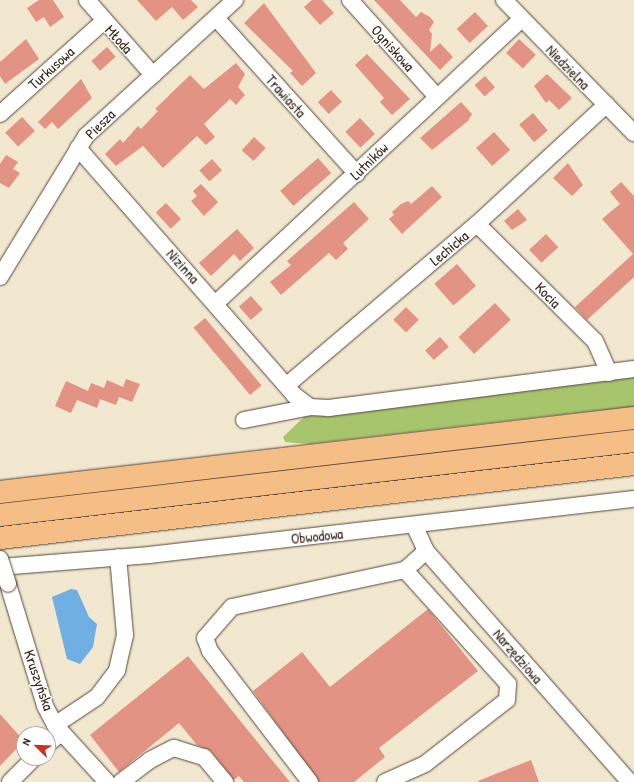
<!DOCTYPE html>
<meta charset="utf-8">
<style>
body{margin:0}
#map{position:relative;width:634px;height:782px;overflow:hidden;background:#f2e8d0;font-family:"Patrick Hand",sans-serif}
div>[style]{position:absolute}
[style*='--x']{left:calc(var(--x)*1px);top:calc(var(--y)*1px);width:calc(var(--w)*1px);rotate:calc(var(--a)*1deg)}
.green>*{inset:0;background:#a7c56c}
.water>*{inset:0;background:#6fafe2}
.building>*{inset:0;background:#e29383;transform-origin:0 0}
.roads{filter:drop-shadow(0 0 1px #564639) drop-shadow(0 0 1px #564639)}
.minor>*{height:16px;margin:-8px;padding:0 8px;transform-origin:8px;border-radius:8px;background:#fff}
.highway>*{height:22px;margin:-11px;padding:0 11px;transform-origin:11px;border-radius:11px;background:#f6be87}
.bridges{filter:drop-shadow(0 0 1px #564639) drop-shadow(0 0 1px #564639)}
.minor-bridge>*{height:16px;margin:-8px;padding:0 8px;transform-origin:8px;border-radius:8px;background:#fff}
span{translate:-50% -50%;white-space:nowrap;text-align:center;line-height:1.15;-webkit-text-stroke:3px #fff;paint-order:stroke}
.street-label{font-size:15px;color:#3b2a1e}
.north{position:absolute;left:16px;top:726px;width:40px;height:40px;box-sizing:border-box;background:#fff;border:1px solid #b1aaa5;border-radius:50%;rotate:293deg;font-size:11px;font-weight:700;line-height:16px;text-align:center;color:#3b2a1e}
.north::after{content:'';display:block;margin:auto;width:14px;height:18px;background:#c8321e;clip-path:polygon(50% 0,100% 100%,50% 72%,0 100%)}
</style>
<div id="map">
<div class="green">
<i style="clip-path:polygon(634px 374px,634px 410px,601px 410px,309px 444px,285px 442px,283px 437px,307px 414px)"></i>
</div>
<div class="water">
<i style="clip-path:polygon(71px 589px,77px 590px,89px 617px,97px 624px,93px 647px,80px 664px,67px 659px,52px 597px)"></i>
</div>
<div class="building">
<i style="clip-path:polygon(39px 0,53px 0,64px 17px,50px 27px,44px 17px,36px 22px,27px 8px)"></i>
<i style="clip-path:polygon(137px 0,191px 0,198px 7px,183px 20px,172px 7px,156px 21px)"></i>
<i style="clip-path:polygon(312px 0,322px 0,334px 13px,320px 25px,304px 7px)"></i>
<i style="clip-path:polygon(374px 0,400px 0,416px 17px,421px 12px,430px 17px,434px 22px,429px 30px,432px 34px,430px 52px,440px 43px,453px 57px,440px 70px)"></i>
<i style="clip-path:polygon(264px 3px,316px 73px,302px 86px,290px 73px,293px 71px,244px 23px)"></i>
<i style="left:475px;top:12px;width:19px;height:25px;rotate:47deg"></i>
<i style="clip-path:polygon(26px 39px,39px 59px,5px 84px,0 76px,0 62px)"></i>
<i style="left:519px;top:39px;width:23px;height:19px;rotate:43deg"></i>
<i style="left:107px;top:47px;width:13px;height:21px;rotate:48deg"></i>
<i style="clip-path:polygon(367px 54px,410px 99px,392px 115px,380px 102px,384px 98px,355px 65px)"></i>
<i style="clip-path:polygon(236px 63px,245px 74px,238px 87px,245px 95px,236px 105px,230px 99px,204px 124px,215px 137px,206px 145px,197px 136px,163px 168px,143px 146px,116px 166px,105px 154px,120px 139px,123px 143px,138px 126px,141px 129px,158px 111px,155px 109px,190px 75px,204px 89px)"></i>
<i style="clip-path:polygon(547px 74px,572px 98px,559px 110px,549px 100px,546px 103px,534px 86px)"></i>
<i style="left:485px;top:76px;width:15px;height:14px;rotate:48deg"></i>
<i style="clip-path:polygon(81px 79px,92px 98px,58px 129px,52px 122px,45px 129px,38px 122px)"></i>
<i style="left:331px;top:90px;width:16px;height:18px;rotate:47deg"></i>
<i style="clip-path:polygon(461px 102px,472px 114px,468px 121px,432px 150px,420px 138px)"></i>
<i style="left:533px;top:113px;width:23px;height:18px;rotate:50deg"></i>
<i style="left:22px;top:117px;width:19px;height:23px;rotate:47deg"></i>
<i style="left:360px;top:118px;width:22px;height:20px;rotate:47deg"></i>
<i style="left:494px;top:132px;width:24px;height:24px;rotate:48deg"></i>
<i style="left:254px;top:137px;width:16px;height:18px;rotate:43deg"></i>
<i style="clip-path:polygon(6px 155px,18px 162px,13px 169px,20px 173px,9px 188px,0 183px,0 164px)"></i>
<i style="left:318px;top:158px;width:20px;height:50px;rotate:49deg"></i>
<i style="left:212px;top:159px;width:15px;height:17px;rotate:48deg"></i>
<i style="clip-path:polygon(568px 163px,583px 185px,572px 196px,553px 178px)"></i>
<i style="clip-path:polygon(621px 182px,634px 196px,634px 277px,587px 320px,575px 307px,633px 254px,602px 219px,620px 204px,610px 192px)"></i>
<i style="clip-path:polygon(201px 184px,218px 202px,204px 216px,191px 201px,197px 196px,193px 191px)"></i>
<i style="clip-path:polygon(432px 186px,442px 197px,402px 234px,389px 219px,394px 215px,392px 212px,401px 204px,408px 201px,411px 204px)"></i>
<i style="clip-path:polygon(354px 202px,369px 219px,343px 243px,348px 249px,336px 260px,329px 253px,281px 295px,270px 282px,291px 265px,287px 261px)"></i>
<i style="left:166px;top:203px;width:22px;height:14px;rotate:47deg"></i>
<i style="clip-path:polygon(518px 209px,527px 220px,512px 230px,504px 221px)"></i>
<i style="clip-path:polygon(237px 229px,254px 248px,240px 261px,234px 254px,211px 276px,199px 263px)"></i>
<i style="left:546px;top:234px;width:18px;height:23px;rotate:47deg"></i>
<i style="left:457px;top:264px;width:29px;height:30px;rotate:49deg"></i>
<i style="left:251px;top:296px;width:18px;height:16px;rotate:49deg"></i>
<i style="left:495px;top:303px;width:23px;height:50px;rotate:47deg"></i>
<i style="left:406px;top:307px;width:18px;height:18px;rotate:45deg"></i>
<i style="left:205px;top:318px;width:88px;height:15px;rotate:50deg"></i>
<i style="left:440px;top:337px;width:13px;height:20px;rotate:48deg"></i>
<i style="clip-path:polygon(126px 379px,140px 384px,132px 402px,119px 397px,116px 405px,100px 399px,97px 408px,77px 400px,71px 413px,55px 406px,66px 381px,88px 391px,91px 383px,104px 388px,107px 380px,123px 387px)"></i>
<i style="clip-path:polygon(428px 609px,478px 671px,379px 748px,385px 757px,354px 782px,319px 782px,253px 691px,302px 652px,330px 687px)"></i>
<i style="clip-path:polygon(188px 656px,267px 754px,290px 782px,244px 782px,239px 776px,234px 780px,211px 751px,197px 745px,179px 723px,119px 772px,90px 735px)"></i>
<i style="clip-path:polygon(0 714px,24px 741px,0 766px)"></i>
<i style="clip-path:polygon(531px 760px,539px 782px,478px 782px,478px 781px)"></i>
</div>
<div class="roads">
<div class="minor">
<i style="--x:87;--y:0;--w:100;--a:48.7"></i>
<i style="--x:350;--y:0;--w:129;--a:48.1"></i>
<i style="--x:504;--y:0;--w:186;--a:45.7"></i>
<i style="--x:216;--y:18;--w:210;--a:47.9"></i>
<i style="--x:0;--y:114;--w:138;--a:-41.8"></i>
<i style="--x:78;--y:148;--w:328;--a:48.8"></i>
<i style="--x:294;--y:395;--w:20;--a:37"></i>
<i style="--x:310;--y:407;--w:19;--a:3"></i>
<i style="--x:329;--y:408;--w:307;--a:-7.3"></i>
<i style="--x:477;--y:224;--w:166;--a:44.8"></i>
<i style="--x:595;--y:341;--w:35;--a:66"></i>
<i style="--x:0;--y:277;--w:165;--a:-58.6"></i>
<i style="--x:86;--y:136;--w:202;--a:-42.4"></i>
<i style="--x:216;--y:303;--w:417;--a:-42.9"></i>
<i style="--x:287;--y:385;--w:249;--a:-40.3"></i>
<i style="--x:477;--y:224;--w:176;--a:-42.7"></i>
<i style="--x:244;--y:420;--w:67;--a:-11.1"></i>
<i style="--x:414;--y:525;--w:29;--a:65"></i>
<i style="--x:426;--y:551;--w:308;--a:48.6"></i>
<i style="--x:0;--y:567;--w:149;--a:-4.6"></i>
<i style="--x:149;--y:555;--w:488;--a:-6.6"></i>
<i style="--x:8;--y:584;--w:127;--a:73.1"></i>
<i style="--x:45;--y:706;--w:21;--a:62"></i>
<i style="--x:55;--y:725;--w:77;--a:47.6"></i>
<i style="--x:55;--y:725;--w:50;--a:-33.7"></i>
<i style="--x:97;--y:697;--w:34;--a:-53"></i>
<i style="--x:117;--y:670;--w:36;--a:-77"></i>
<i style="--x:125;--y:635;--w:78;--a:-95.1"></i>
<i style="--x:48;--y:744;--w:18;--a:-41"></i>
<i style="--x:10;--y:782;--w:34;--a:-45"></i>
<i style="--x:121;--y:782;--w:36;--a:-37"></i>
<i style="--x:150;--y:760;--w:27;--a:-27"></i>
<i style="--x:174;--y:748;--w:31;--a:17"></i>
<i style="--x:204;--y:757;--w:33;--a:50"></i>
<i style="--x:310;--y:782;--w:165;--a:-127.4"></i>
<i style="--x:210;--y:651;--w:14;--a:-111"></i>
<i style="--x:205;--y:638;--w:41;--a:-48.9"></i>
<i style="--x:232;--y:607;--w:177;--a:-12.1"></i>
<i style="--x:405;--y:570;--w:28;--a:-42"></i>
<i style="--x:385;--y:782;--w:44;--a:-24.2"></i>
<i style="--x:425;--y:764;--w:104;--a:-38"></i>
<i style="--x:507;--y:700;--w:16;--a:-86"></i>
<i style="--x:508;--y:684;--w:154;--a:-132.1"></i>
</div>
<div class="highway">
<i style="--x:0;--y:492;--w:638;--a:-6.66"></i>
<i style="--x:0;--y:515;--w:638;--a:-6.66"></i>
<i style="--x:0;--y:538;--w:638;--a:-6.66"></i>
</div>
</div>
<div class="bridges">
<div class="minor-bridge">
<i style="--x:0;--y:559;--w:26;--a:72"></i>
</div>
</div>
<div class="street-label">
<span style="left:119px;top:39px;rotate:47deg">Młoda</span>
<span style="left:393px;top:48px;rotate:48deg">Ogniskowa</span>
<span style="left:568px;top:67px;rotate:46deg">Niedzielna</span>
<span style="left:51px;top:68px;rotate:-42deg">Turkusowa</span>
<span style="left:286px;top:96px;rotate:48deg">Trawiasta</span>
<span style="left:100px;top:124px;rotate:-45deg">Piesza</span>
<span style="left:369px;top:161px;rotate:-44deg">Lutników</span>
<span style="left:449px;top:248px;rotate:-40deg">Lechicka</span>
<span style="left:183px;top:266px;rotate:48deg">Nizinna</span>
<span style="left:548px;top:295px;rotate:45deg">Kocia</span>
<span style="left:317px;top:536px;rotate:-6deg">Obwodowa</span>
<span style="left:518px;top:656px;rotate:49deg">Narzędziowa</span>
<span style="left:39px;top:680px;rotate:71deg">Kruszyńska</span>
</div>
<div class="north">N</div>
</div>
